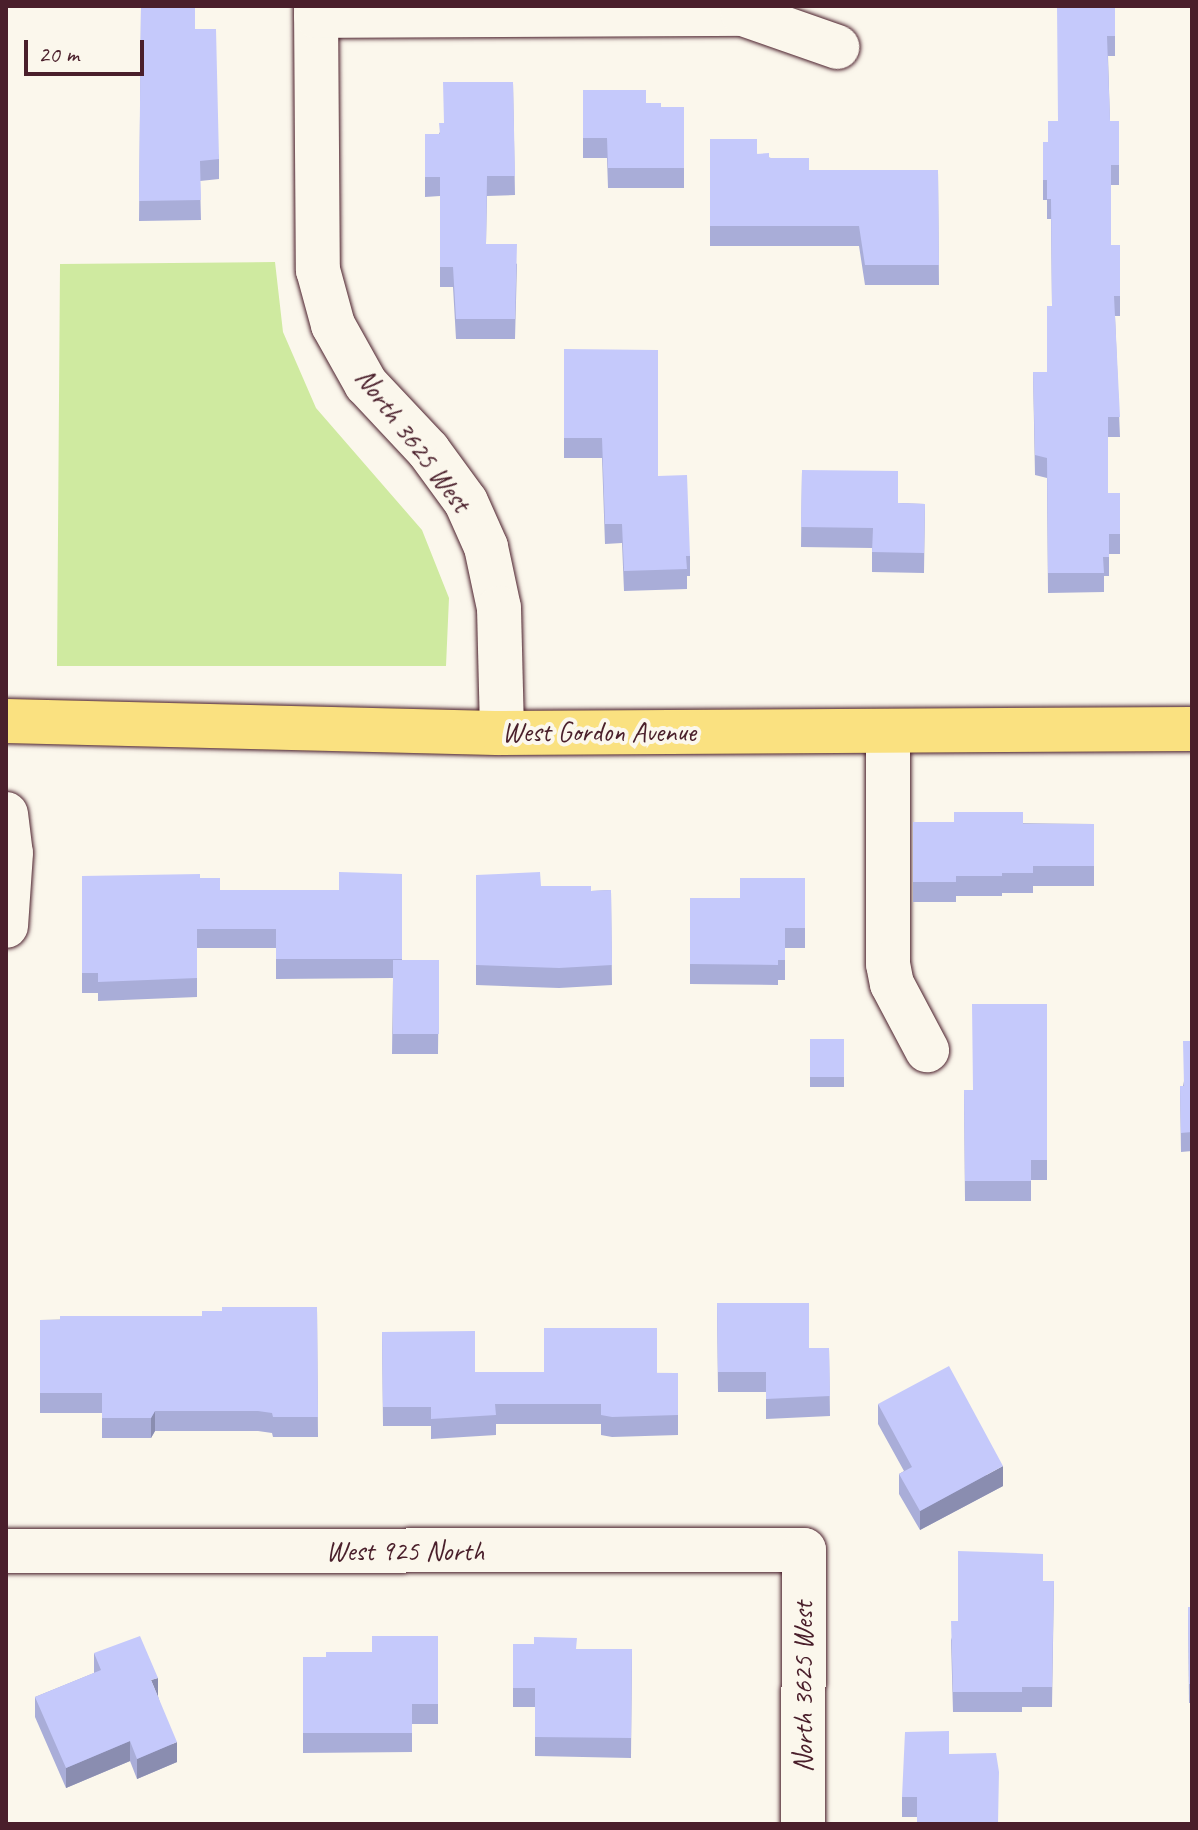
<!DOCTYPE html>
<style>
body{margin:0}
#map{position:relative;width:1198px;height:1830px;overflow:hidden;background:#fbf7ec;font-family:Caveat,sans-serif}
div>[style]{position:absolute}
[style*='--x']{left:calc(var(--x)*1px);top:calc(var(--y)*1px);width:calc(var(--w)*1px);rotate:calc(var(--a)*1deg)}
.green>*{inset:0;background:#cfeaa0}
.roads{filter:drop-shadow(0 0 2px #4a1f2b) drop-shadow(0 0 2px #4a1f2b)}
.minor>*{height:44px;margin:-22px;padding:0 22px;transform-origin:22px;border-radius:22px;background:#fbf7ec}
.major>*{height:44px;margin:-22px;padding:0 22px;transform-origin:22px;border-radius:22px;background:#fae180}
.wall>*{inset:0;background:#a9add8;transform-origin:0 0}
.shaded-wall>*{inset:0;background:#8a8db0}
.building>*{inset:0;background:#c5c9fb;transform-origin:0 0}
span{translate:-50% -50%;white-space:nowrap;text-align:center;line-height:1.15;-webkit-text-stroke:8px #fbf7ec;paint-order:stroke}
.street-label{font-size:28px;color:#4a1f2b}
.frame{position:absolute;inset:0;border:8px solid #4a1f2b;pointer-events:none}
.scale{position:absolute;left:24px;top:40px;width:120px;height:36px;box-sizing:border-box;border:4px solid #4a1f2b;border-top:0;padding-left:10px;font-size:24px;line-height:28px;white-space:nowrap;color:#4a1f2b;-webkit-text-stroke:6px #fbf7ec;paint-order:stroke}
</style>
<div id="map">
<div class="green">
<i style="clip-path:polygon(275px 262px,283px 332px,316px 408px,422px 530px,449px 598px,446px 666px,57px 666px,60px 264px)"></i>
</div>
<div class="roads">
<div class="minor">
<i style="--x:316;--y:6;--w:264;--a:89.6"></i>
<i style="--x:318;--y:270;--w:57;--a:74.7"></i>
<i style="--x:333;--y:325;--w:68;--a:60.8"></i>
<i style="--x:366;--y:384;--w:91;--a:46.8"></i>
<i style="--x:428;--y:450;--w:64;--a:53.8"></i>
<i style="--x:466;--y:502;--w:49;--a:66"></i>
<i style="--x:486;--y:547;--w:62;--a:78"></i>
<i style="--x:499;--y:608;--w:125;--a:88.6"></i>
<i style="--x:316;--y:16;--w:427;--a:-0.3"></i>
<i style="--x:743;--y:14;--w:100;--a:19.3"></i>
<i style="--x:888;--y:731;--w:233;--a:90"></i>
<i style="--x:888;--y:964;--w:20;--a:79"></i>
<i style="--x:892;--y:984;--w:75;--a:62.1"></i>
<i style="--x:6;--y:814;--w:39;--a:83"></i>
<i style="--x:11;--y:853;--w:73;--a:93.9"></i>
<i style="--x:6;--y:1551;--w:798;--a:-0.07"></i>
<i style="--x:804;--y:1550;--w:274;--a:90.2"></i>
</div>
<div class="major">
<i style="--x:6;--y:721;--w:496;--a:1.4"></i>
<i style="--x:502;--y:733;--w:690;--a:-0.33"></i>
</div>
</div>
<div class="wall">
<i style="clip-path:polygon(141px 6px,195px 29px,219px 159px,219px 179px,200px 181px,201px 220px,139px 221px)"></i>
<i style="clip-path:polygon(1115px 6px,1115px 56px,1108px 56px,1110px 121px,1119px 121px,1119px 185px,1111px 185px,1111px 245px,1120px 245px,1120px 316px,1115px 316px,1120px 437px,1108px 437px,1108px 493px,1120px 493px,1120px 554px,1109px 554px,1109px 576px,1104px 576px,1104px 592px,1048px 593px,1047px 478px,1035px 475px,1033px 372px,1047px 372px,1052px 306px,1051px 219px,1047px 219px,1047px 200px,1043px 200px,1043px 142px,1048px 142px)"></i>
<i style="clip-path:polygon(513px 82px,515px 195px,487px 196px,486px 244px,517px 264px,515px 339px,456px 339px,453px 287px,440px 287px,440px 196px,425px 197px,425px 134px,439px 134px,444px 123px)"></i>
<i style="clip-path:polygon(583px 90px,661px 107px,684px 107px,684px 188px,608px 188px,607px 158px,583px 158px)"></i>
<i style="clip-path:polygon(710px 139px,809px 170px,938px 170px,939px 285px,865px 285px,859px 246px,710px 246px)"></i>
<i style="clip-path:polygon(564px 349px,658px 476px,690px 556px,690px 576px,687px 576px,687px 589px,624px 591px,622px 543px,605px 544px,602px 458px,564px 458px)"></i>
<i style="clip-path:polygon(802px 470px,898px 503px,925px 504px,924px 573px,872px 572px,872px 548px,801px 547px)"></i>
<i style="clip-path:polygon(913px 822px,1094px 824px,1094px 886px,1033px 886px,1033px 893px,1002px 893px,1002px 896px,956px 896px,956px 902px,913px 902px)"></i>
<i style="clip-path:polygon(402px 874px,402px 960px,439px 960px,438px 1054px,392px 1054px,393px 978px,276px 979px,276px 948px,197px 948px,197px 997px,98px 1001px,98px 993px,82px 993px,82px 876px,220px 890px,339px 890px)"></i>
<i style="clip-path:polygon(476px 875px,541px 886px,591px 891px,611px 890px,612px 985px,559px 988px,476px 985px)"></i>
<i style="clip-path:polygon(805px 878px,805px 948px,785px 948px,785px 980px,778px 980px,778px 985px,690px 984px,690px 898px,740px 898px)"></i>
<i style="clip-path:polygon(1047px 1004px,1047px 1180px,1031px 1180px,1031px 1201px,965px 1201px,964px 1090px,973px 1090px)"></i>
<i style="left:810px;top:1039px;width:34px;height:48px"></i>
<i style="clip-path:polygon(1192px 1041px,1192px 1151px,1181px 1152px,1180px 1086px,1183px 1086px)"></i>
<i style="clip-path:polygon(717px 1303px,809px 1348px,829px 1348px,830px 1416px,766px 1419px,766px 1392px,718px 1392px)"></i>
<i style="clip-path:polygon(317px 1307px,318px 1437px,273px 1437px,272px 1433px,258px 1431px,155px 1431px,151px 1438px,102px 1438px,102px 1413px,40px 1413px,40px 1320px,202px 1316px,222px 1311px)"></i>
<i style="clip-path:polygon(382px 1332px,475px 1372px,678px 1373px,678px 1435px,612px 1437px,601px 1435px,601px 1424px,496px 1424px,496px 1435px,431px 1439px,431px 1426px,383px 1426px)"></i>
<i style="clip-path:polygon(878px 1404px,1003px 1486px,920px 1530px,899px 1494px,899px 1474px,904px 1471px,878px 1424px)"></i>
<i style="clip-path:polygon(1043px 1581px,1054px 1581px,1052px 1707px,1022px 1707px,1022px 1712px,953px 1712px,951px 1640px,958px 1621px)"></i>
<i style="clip-path:polygon(1188px 1607px,1192px 1607px,1192px 1703px,1189px 1703px)"></i>
<i style="clip-path:polygon(438px 1636px,438px 1724px,412px 1724px,412px 1752px,303px 1753px,303px 1657px,326px 1657px,372px 1652px)"></i>
<i style="clip-path:polygon(513px 1644px,577px 1649px,632px 1649px,631px 1758px,535px 1756px,535px 1707px,513px 1707px)"></i>
<i style="clip-path:polygon(94px 1653px,158px 1696px,177px 1762px,137px 1779px,130px 1761px,66px 1788px,35px 1717px,35px 1697px,94px 1673px)"></i>
<i style="clip-path:polygon(949px 1731px,917px 1817px,902px 1817px,902px 1797px)"></i>
</div>
<div class="shaded-wall">
<i style="clip-path:polygon(155px 1411px,155px 1431px,151px 1438px,151px 1418px)"></i>
<i style="clip-path:polygon(1003px 1466px,1003px 1486px,920px 1530px,920px 1511px)"></i>
<i style="clip-path:polygon(158px 1678px,158px 1697px,151px 1680px)"></i>
<i style="clip-path:polygon(130px 1741px,130px 1761px,66px 1788px,66px 1768px)"></i>
<i style="clip-path:polygon(177px 1742px,177px 1762px,137px 1779px,137px 1759px)"></i>
</div>
<div class="building">
<i style="clip-path:polygon(141px 6px,195px 6px,195px 29px,216px 29px,219px 159px,200px 161px,201px 200px,139px 201px)"></i>
<i style="clip-path:polygon(1057px 6px,1115px 6px,1115px 36px,1107px 36px,1110px 121px,1119px 121px,1119px 165px,1111px 165px,1111px 245px,1120px 245px,1120px 296px,1114px 296px,1120px 417px,1108px 417px,1108px 493px,1120px 493px,1120px 534px,1109px 534px,1109px 557px,1103px 557px,1104px 573px,1048px 573px,1047px 458px,1035px 455px,1033px 372px,1047px 372px,1047px 306px,1052px 306px,1051px 199px,1047px 199px,1047px 180px,1043px 180px,1043px 142px,1048px 142px,1048px 121px,1058px 121px)"></i>
<i style="clip-path:polygon(443px 82px,513px 82px,515px 176px,487px 176px,486px 244px,517px 244px,515px 319px,456px 319px,453px 267px,440px 267px,440px 177px,425px 177px,425px 134px,440px 134px,439px 123px,444px 123px)"></i>
<i style="clip-path:polygon(583px 90px,646px 90px,646px 103px,661px 103px,661px 107px,684px 107px,684px 168px,608px 168px,607px 138px,583px 138px)"></i>
<i style="clip-path:polygon(710px 139px,757px 139px,757px 154px,769px 153px,769px 158px,809px 158px,809px 170px,938px 170px,939px 265px,865px 265px,859px 226px,710px 226px)"></i>
<i style="clip-path:polygon(564px 349px,658px 350px,658px 476px,687px 475px,690px 556px,686px 556px,687px 569px,624px 571px,622px 524px,605px 524px,602px 438px,564px 438px)"></i>
<i style="clip-path:polygon(802px 470px,898px 471px,898px 503px,925px 504px,924px 553px,872px 552px,873px 528px,801px 527px)"></i>
<i style="clip-path:polygon(954px 812px,1023px 812px,1023px 824px,1094px 824px,1094px 866px,1033px 866px,1033px 873px,1002px 873px,1002px 876px,956px 876px,956px 882px,913px 882px,913px 822px,954px 822px)"></i>
<i style="clip-path:polygon(339px 872px,402px 874px,402px 959px,276px 959px,276px 929px,197px 929px,197px 978px,98px 982px,98px 973px,82px 973px,82px 876px,200px 874px,200px 878px,220px 878px,220px 890px,339px 890px)"></i>
<i style="clip-path:polygon(540px 872px,541px 886px,591px 886px,591px 891px,611px 890px,612px 965px,559px 968px,476px 965px,476px 875px)"></i>
<i style="clip-path:polygon(740px 878px,805px 878px,805px 928px,785px 928px,785px 960px,778px 960px,778px 965px,690px 964px,690px 898px,740px 898px)"></i>
<i style="left:393px;top:960px;width:46px;height:74px"></i>
<i style="clip-path:polygon(972px 1004px,1047px 1004px,1047px 1160px,1031px 1160px,1031px 1181px,965px 1181px,964px 1090px,973px 1090px)"></i>
<i style="left:810px;top:1039px;width:34px;height:38px"></i>
<i style="clip-path:polygon(1183px 1041px,1192px 1041px,1192px 1132px,1181px 1133px,1180px 1086px,1184px 1086px)"></i>
<i style="clip-path:polygon(717px 1303px,809px 1303px,809px 1348px,829px 1348px,830px 1396px,766px 1399px,766px 1372px,718px 1372px)"></i>
<i style="clip-path:polygon(222px 1307px,317px 1307px,318px 1417px,273px 1417px,272px 1413px,258px 1411px,155px 1411px,151px 1418px,102px 1418px,102px 1393px,40px 1393px,40px 1320px,60px 1320px,60px 1316px,202px 1316px,202px 1311px,222px 1311px)"></i>
<i style="clip-path:polygon(544px 1328px,657px 1328px,657px 1373px,678px 1373px,678px 1415px,612px 1417px,601px 1415px,601px 1404px,495px 1404px,496px 1415px,431px 1419px,431px 1407px,383px 1407px,382px 1332px,475px 1331px,475px 1372px,544px 1372px)"></i>
<i style="clip-path:polygon(949px 1366px,1003px 1466px,920px 1511px,899px 1474px,912px 1467px,878px 1404px)"></i>
<i style="clip-path:polygon(958px 1551px,1043px 1554px,1043px 1581px,1054px 1581px,1052px 1687px,1022px 1687px,1022px 1692px,953px 1692px,951px 1621px,958px 1621px)"></i>
<i style="clip-path:polygon(1188px 1607px,1192px 1607px,1192px 1684px,1189px 1684px)"></i>
<i style="clip-path:polygon(140px 1636px,158px 1678px,151px 1680px,177px 1742px,137px 1759px,130px 1741px,66px 1768px,35px 1697px,101px 1670px,94px 1653px)"></i>
<i style="clip-path:polygon(372px 1636px,438px 1636px,438px 1704px,412px 1704px,412px 1733px,303px 1733px,303px 1657px,326px 1657px,326px 1652px,372px 1652px)"></i>
<i style="clip-path:polygon(534px 1637px,577px 1638px,576px 1649px,632px 1649px,631px 1738px,535px 1737px,535px 1688px,513px 1688px,513px 1644px,534px 1644px)"></i>
<i style="clip-path:polygon(949px 1731px,949px 1754px,996px 1753px,999px 1772px,998px 1824px,917px 1824px,917px 1797px,902px 1797px,905px 1732px)"></i>
</div>
<div class="street-label">
<span style="left:413px;top:440px;rotate:53deg">North 3625 West</span>
<span style="left:599px;top:732px">West Gordon Avenue</span>
<span style="left:405px;top:1551px">West 925 North</span>
<span style="left:803px;top:1687px;rotate:-90deg">North 3625 West</span>
</div>
<div class="frame"></div>
<div class="scale">20 m</div>
</div>
